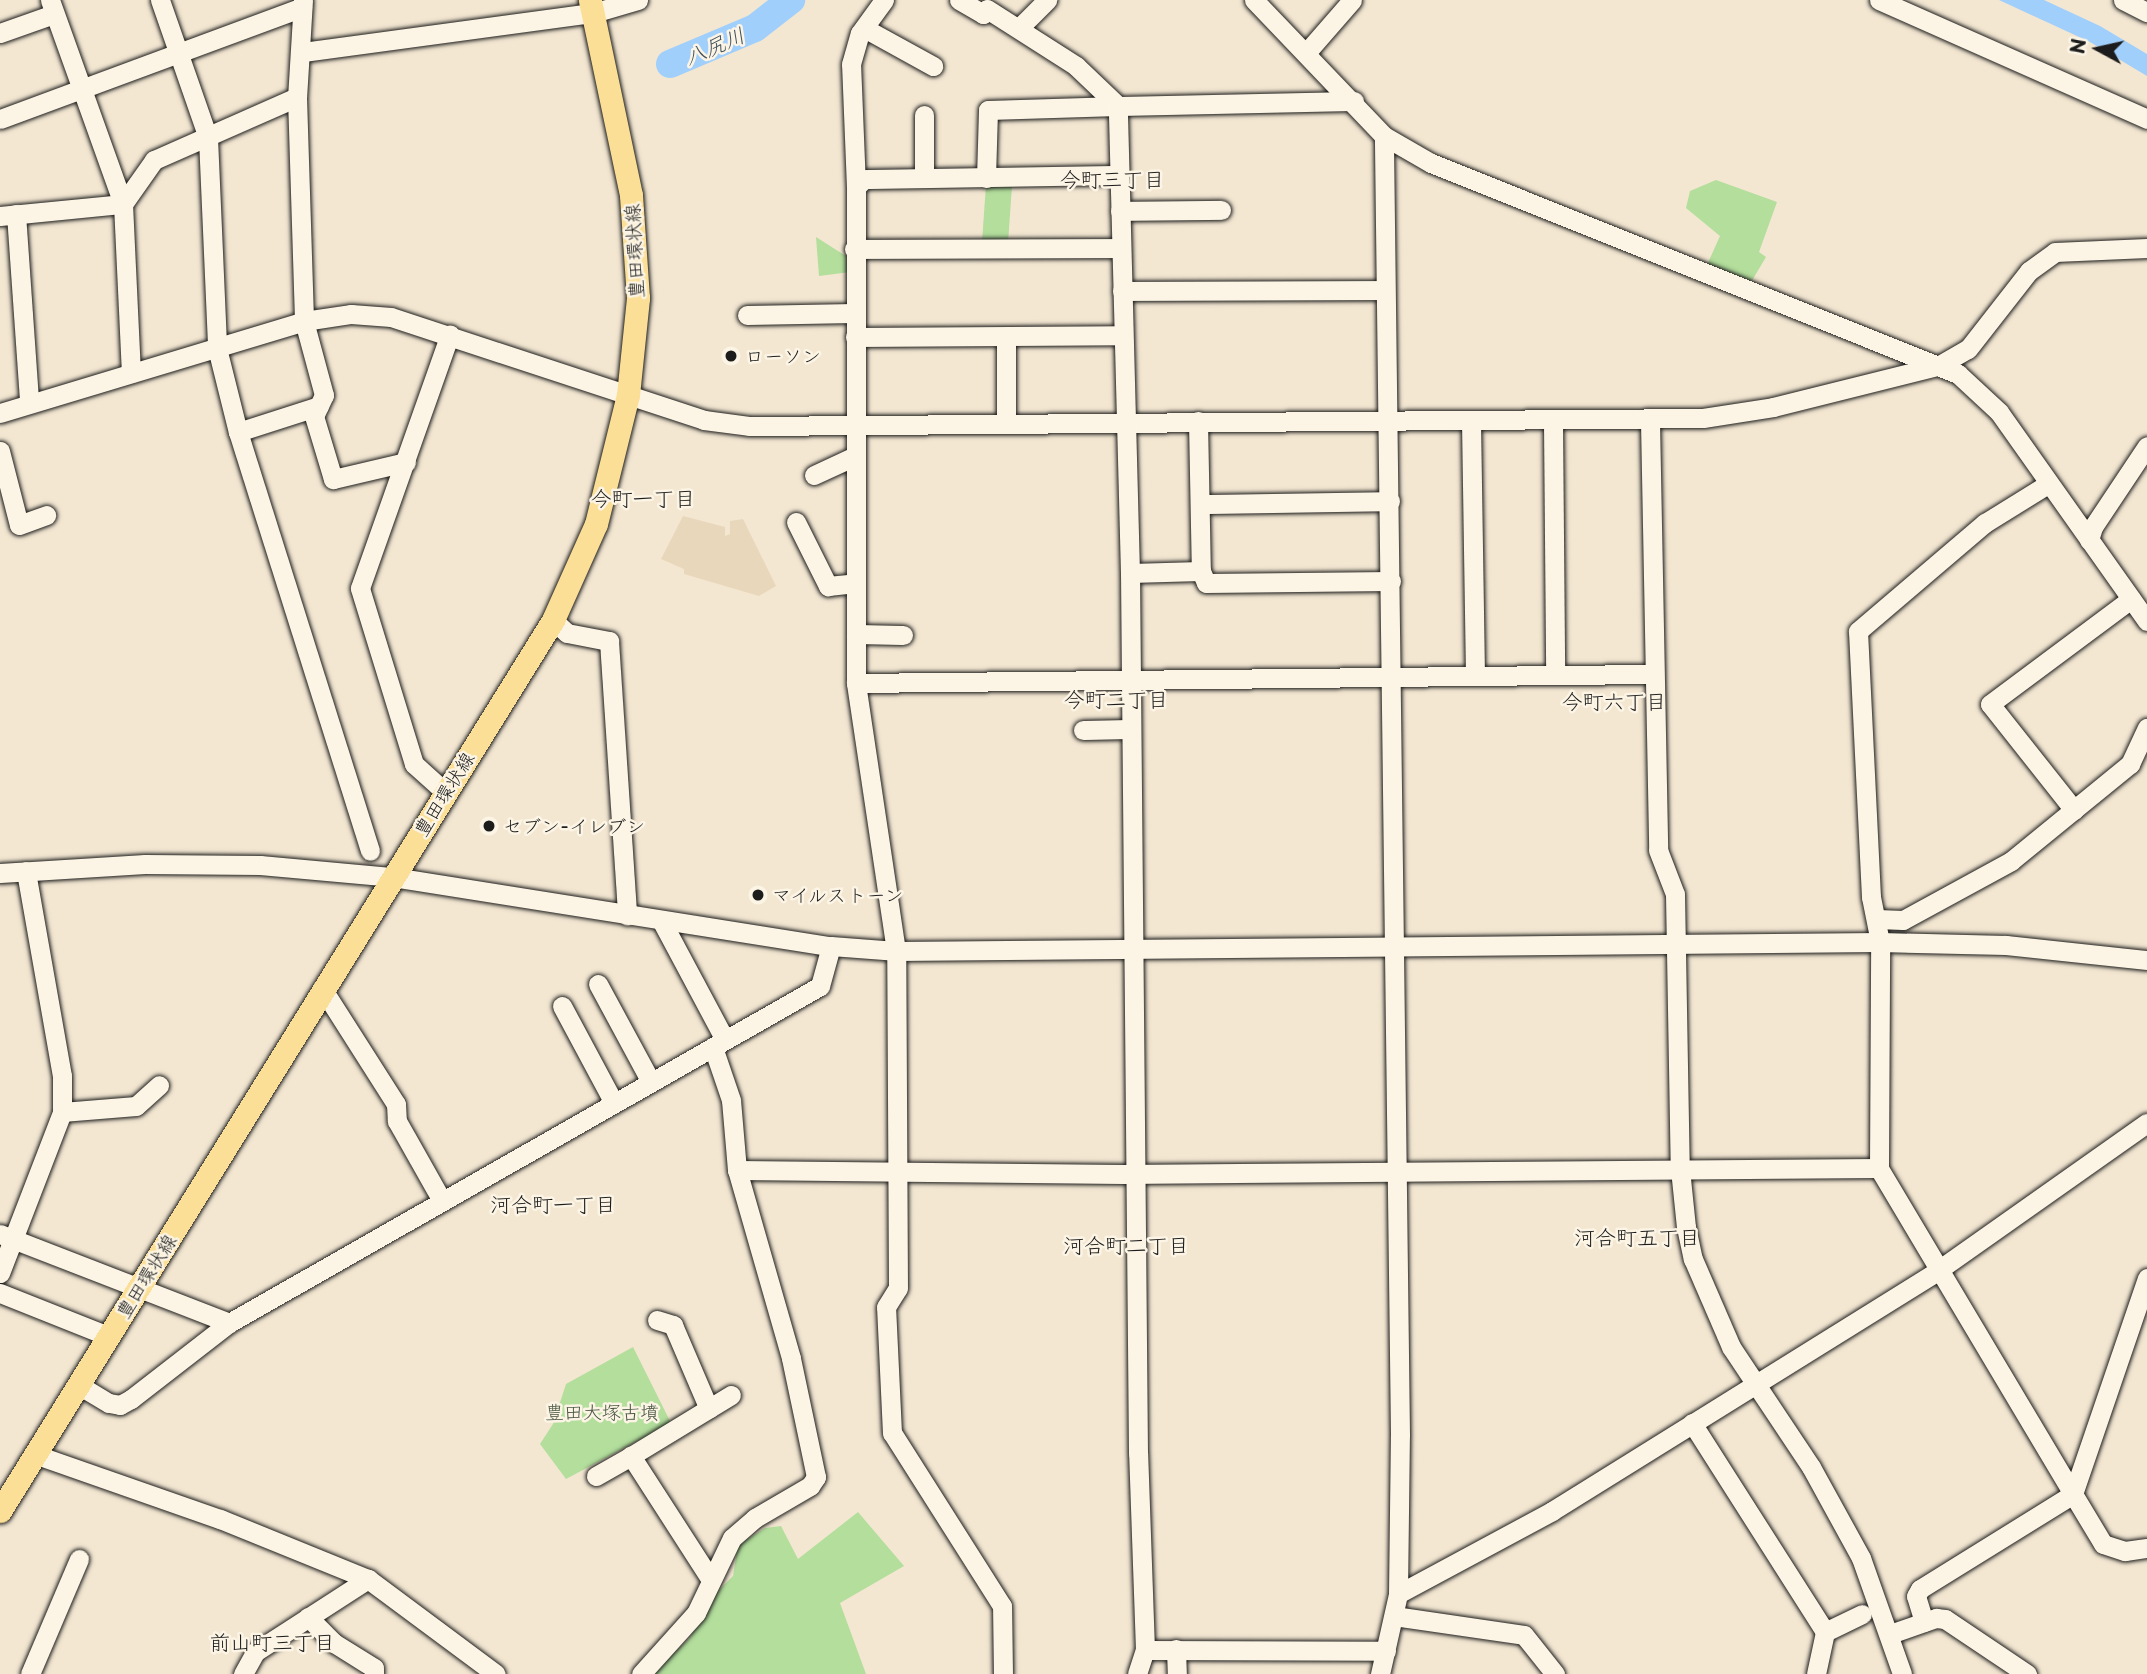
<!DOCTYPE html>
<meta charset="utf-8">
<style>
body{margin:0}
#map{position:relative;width:2147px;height:1674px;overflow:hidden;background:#f3e7d2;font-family:"Playpen Sans","Klee One",sans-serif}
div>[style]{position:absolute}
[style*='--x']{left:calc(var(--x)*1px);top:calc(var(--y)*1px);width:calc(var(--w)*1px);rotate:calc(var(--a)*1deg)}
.built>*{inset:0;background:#e9d7bb}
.green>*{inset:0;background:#b3de9c;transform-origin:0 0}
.water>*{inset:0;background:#a1cffc}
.river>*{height:28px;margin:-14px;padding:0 14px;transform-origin:14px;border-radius:14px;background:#a1cffc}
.roads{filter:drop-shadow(0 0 2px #1c1c1c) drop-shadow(0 0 2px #1c1c1c)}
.minor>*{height:19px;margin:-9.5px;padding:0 9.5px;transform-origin:9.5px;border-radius:9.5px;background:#fcf5e5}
.major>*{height:23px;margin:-11.5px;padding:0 11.5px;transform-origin:11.5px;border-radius:11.5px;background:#fbdf96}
.dots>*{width:19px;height:19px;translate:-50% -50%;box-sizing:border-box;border:4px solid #fcf5e5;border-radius:50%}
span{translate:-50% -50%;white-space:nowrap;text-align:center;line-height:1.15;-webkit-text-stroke:5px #fcf5e5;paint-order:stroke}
.street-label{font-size:19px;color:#1c1c1c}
.poi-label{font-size:19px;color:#1c1c1c}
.left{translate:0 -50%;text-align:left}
.park-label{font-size:19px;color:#495642}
.water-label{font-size:21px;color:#44525f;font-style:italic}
.neighbourhood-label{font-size:21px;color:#1c1c1c}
.north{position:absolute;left:2063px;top:14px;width:70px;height:70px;-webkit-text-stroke:5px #fcf5e5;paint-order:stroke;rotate:278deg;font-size:19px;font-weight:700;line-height:28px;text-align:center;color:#1c1c1c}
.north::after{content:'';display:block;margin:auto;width:24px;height:32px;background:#1c1c1c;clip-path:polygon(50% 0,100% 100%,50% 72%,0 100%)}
</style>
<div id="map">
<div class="built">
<i style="clip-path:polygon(683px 516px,725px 527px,725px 536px,730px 534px,730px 521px,743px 519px,776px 586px,759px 596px,684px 574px,684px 569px,661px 559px)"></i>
</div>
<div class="green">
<i style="clip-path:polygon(1716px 180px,1777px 202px,1759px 252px,1766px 257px,1750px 284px,1707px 265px,1720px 236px,1686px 208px,1690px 191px)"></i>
<i style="left:986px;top:185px;width:26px;height:56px;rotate:4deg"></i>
<i style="clip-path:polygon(816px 237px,849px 258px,850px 272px,819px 276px)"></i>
<i style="clip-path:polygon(633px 1347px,671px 1423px,566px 1479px,540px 1444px,553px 1424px,566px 1384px)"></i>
<i style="clip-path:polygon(858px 1512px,904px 1566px,840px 1603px,866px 1674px,651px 1674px,689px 1639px,713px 1596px,733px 1576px,738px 1545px,765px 1528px,781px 1526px,798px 1559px)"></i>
</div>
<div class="water">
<i style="clip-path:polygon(1999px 0,2044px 0,2100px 26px,2147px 54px,2147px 76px,2090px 42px)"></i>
</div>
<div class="river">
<i style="--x:670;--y:64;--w:92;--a:-23"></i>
<i style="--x:755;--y:28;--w:46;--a:-37.9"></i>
</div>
<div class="roads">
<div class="minor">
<i style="--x:50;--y:0;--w:217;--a:70.3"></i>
<i style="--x:123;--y:204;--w:169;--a:87.3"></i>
<i style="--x:160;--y:0;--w:146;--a:70.8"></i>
<i style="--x:208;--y:138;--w:210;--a:87.5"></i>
<i style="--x:217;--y:348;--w:87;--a:76"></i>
<i style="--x:238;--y:432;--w:439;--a:72.5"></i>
<i style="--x:303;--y:0;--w:97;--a:93.5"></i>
<i style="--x:297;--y:97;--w:224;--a:88.2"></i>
<i style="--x:304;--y:321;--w:77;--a:74.9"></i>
<i style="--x:324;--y:395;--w:23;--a:115"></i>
<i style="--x:314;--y:416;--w:66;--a:73.2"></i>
<i style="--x:333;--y:479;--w:75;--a:-13.1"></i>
<i style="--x:959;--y:0;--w:28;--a:30"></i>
<i style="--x:983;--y:14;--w:6;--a:-51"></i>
<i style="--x:987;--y:9;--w:106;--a:32.6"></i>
<i style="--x:1076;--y:66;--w:58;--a:43.6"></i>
<i style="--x:1254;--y:0;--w:188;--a:46.3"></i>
<i style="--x:1384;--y:136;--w:54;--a:29.9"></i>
<i style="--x:1431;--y:163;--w:568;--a:21.82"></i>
<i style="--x:1958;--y:374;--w:56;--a:42.8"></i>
<i style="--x:1999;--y:412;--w:256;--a:54.7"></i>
<i style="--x:1879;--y:0;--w:293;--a:23.9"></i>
<i style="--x:2123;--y:0;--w:27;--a:27"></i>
<i style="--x:864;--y:28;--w:79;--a:28.8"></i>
<i style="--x:1019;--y:28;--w:40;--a:-45"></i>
<i style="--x:0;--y:33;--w:57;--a:-19.4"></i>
<i style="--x:303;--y:52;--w:293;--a:-7.7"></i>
<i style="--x:593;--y:13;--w:47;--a:-16.1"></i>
<i style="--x:1306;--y:53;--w:70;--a:-49"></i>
<i style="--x:0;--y:119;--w:322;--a:-20.3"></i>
<i style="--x:924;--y:178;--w:63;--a:-90"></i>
<i style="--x:986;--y:178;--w:68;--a:-88.3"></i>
<i style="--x:988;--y:110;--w:130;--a:-1.8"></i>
<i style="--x:856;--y:187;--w:123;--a:-92.3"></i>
<i style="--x:851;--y:64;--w:32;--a:-74"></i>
<i style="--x:860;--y:33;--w:41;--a:-54"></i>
<i style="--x:1120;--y:211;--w:101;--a:-0.6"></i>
<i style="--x:16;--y:214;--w:188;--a:86"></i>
<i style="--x:0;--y:216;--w:124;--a:-5.6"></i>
<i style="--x:123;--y:204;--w:54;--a:-54.8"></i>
<i style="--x:154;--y:160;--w:156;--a:-23.8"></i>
<i style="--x:854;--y:249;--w:267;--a:-0.2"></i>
<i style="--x:1122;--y:291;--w:262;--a:-0.2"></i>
<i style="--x:747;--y:315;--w:107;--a:-1.1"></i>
<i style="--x:855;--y:337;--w:268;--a:-0.4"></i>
<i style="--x:1006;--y:337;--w:87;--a:90"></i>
<i style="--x:0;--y:413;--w:318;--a:-16.8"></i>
<i style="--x:304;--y:321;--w:48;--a:-8.5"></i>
<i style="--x:351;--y:314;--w:40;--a:4.3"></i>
<i style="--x:391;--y:317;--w:330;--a:18.2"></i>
<i style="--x:704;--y:420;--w:45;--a:7.6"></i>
<i style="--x:749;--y:426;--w:954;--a:-0.48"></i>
<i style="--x:1703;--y:418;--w:71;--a:-8.9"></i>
<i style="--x:1773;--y:407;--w:170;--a:-14"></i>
<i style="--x:1938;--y:366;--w:34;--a:-30"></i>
<i style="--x:1968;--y:349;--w:99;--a:-52"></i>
<i style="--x:2029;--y:271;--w:32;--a:-36"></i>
<i style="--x:2055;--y:252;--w:92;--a:-2.5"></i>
<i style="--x:1198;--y:421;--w:150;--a:88.9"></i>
<i style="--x:1201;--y:571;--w:13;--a:67"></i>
<i style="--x:1206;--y:583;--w:185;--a:-0.6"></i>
<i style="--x:1471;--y:421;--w:253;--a:89.1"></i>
<i style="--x:1650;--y:421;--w:429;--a:88.9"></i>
<i style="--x:1658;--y:850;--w:47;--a:68.9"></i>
<i style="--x:1675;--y:894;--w:275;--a:89"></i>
<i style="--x:1680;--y:1169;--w:58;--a:84.1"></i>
<i style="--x:1686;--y:1227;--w:33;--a:78"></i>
<i style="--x:1693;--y:1259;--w:96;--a:66.6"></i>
<i style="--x:1731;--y:1347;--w:144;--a:56.3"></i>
<i style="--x:1811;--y:1467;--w:104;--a:61.2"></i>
<i style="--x:1861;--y:1558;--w:123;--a:70.5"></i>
<i style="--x:1553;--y:422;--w:252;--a:89.5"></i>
<i style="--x:238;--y:432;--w:85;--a:-17.8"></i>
<i style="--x:0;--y:451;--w:76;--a:75.6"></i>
<i style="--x:19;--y:525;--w:29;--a:-20"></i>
<i style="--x:814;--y:475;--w:45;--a:-24.9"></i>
<i style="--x:1203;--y:504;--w:187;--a:-0.9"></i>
<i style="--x:796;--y:522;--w:72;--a:63.4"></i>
<i style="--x:828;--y:586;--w:28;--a:-6"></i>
<i style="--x:2089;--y:540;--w:14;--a:-73"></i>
<i style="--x:2093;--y:527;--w:97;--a:-56.3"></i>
<i style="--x:1130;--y:573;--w:71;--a:-1.6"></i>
<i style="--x:553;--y:620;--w:19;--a:43"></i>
<i style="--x:567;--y:633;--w:43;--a:10.8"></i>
<i style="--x:609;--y:641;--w:275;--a:86.2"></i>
<i style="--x:856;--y:634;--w:47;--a:1.2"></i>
<i style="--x:856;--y:683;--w:797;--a:-0.65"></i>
<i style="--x:1083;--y:730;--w:47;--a:-1.2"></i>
<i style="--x:445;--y:792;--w:42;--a:-137.9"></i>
<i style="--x:414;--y:764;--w:184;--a:-107.1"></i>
<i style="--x:360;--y:588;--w:269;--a:-70.5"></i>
<i style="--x:2074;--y:810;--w:135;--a:-128.4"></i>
<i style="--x:1990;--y:704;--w:176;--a:-36.7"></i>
<i style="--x:0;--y:873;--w:145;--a:-3.6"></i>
<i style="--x:145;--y:864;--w:115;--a:0.5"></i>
<i style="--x:260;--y:865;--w:134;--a:5.2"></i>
<i style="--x:393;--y:877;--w:443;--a:9"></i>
<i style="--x:831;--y:946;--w:65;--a:4.4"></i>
<i style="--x:896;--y:951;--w:984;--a:-0.52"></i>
<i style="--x:1880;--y:942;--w:126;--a:1.4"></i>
<i style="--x:2006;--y:945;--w:142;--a:6.1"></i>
<i style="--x:1877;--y:919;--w:26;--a:2"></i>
<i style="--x:1903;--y:920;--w:123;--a:-28.6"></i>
<i style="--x:2011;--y:861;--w:154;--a:-39.2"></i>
<i style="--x:2130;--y:764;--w:40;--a:-65"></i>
<i style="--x:661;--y:920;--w:136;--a:61.9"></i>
<i style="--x:598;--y:984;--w:111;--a:61.6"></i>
<i style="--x:322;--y:988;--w:138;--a:57.5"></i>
<i style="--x:396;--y:1104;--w:17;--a:87"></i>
<i style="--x:397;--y:1121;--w:92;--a:60.6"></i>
<i style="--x:562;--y:1006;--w:110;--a:61.8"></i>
<i style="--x:62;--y:1112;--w:74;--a:-4.6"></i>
<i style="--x:136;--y:1106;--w:31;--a:-42"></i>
<i style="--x:737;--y:1170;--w:386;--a:0.6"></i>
<i style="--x:1123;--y:1174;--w:756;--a:-0.45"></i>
<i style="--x:0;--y:1234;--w:246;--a:21.2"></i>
<i style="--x:0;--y:1273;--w:173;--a:-68.9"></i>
<i style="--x:62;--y:1112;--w:36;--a:-90"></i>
<i style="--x:62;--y:1076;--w:208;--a:-100"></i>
<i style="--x:2147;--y:1278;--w:228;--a:108.9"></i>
<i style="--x:2073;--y:1494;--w:58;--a:59"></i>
<i style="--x:2103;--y:1544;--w:23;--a:18"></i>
<i style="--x:2125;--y:1551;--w:22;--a:-8"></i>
<i style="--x:0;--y:1293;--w:116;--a:21.7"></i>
<i style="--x:657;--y:1320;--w:17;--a:17"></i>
<i style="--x:673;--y:1325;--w:91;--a:66.8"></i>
<i style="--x:77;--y:1384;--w:37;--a:31"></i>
<i style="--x:109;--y:1403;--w:11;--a:10"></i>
<i style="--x:120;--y:1405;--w:13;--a:-29"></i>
<i style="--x:131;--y:1399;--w:124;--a:-37.8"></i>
<i style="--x:229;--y:1323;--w:680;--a:-29.69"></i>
<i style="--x:820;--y:986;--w:41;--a:-74.6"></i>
<i style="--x:1692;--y:1423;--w:248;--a:57.5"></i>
<i style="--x:34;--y:1454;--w:197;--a:19.3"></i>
<i style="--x:220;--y:1519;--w:160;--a:22.1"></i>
<i style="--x:368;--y:1579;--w:159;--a:36.6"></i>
<i style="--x:596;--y:1476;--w:40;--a:-29.7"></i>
<i style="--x:711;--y:1580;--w:148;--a:-122.8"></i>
<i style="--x:631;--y:1456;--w:117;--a:-31.4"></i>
<i style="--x:1398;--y:1594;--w:175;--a:-28.3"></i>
<i style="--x:1552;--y:1511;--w:454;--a:-31.9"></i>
<i style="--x:1937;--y:1271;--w:257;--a:-35.2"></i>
<i style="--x:1394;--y:1616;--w:131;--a:8.3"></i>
<i style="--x:1524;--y:1635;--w:50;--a:51.5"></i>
<i style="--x:308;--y:1617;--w:37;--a:45"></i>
<i style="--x:334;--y:1643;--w:47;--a:32"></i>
<i style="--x:374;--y:1668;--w:6;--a:90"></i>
<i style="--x:1924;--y:1622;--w:27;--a:-107"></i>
<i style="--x:1916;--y:1596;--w:8;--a:-60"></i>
<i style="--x:1920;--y:1589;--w:180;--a:-31.8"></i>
<i style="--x:2073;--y:1494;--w:379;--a:-120.8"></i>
<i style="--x:1879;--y:1168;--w:226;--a:-89.7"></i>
<i style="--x:1880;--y:942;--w:46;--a:-101.3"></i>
<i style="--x:1871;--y:897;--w:266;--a:-92.8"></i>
<i style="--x:1858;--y:631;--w:167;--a:-40.4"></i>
<i style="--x:1985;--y:523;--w:74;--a:-31.8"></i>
<i style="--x:1890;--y:1634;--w:49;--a:-19.2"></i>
<i style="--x:1936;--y:1618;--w:9;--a:6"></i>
<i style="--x:1945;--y:1619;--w:99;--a:33.9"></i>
<i style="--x:1176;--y:1649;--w:25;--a:88"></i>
<i style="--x:1145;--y:1650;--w:241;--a:0.2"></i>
<i style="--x:30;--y:1674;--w:125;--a:-66.9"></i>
<i style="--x:243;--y:1674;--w:25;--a:-61"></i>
<i style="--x:255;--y:1652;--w:135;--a:-32.9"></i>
<i style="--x:641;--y:1674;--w:82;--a:-48"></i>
<i style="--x:696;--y:1613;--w:83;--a:-64.4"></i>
<i style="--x:732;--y:1538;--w:30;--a:-41"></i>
<i style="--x:755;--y:1518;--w:64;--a:-30.2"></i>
<i style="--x:810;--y:1486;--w:11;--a:-56"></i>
<i style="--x:816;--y:1477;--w:122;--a:-101.9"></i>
<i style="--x:791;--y:1358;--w:196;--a:-106"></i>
<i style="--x:737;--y:1170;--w:70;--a:-94.9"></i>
<i style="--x:731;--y:1100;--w:56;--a:-108.8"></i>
<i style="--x:1003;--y:1674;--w:68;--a:-90.8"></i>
<i style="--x:1002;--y:1606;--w:205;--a:-122.4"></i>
<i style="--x:892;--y:1433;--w:126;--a:-92.7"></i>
<i style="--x:886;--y:1307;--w:22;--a:-58"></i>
<i style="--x:898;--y:1288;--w:337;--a:-90.3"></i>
<i style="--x:896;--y:951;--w:271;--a:-98.5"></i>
<i style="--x:856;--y:683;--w:496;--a:-90"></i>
<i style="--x:856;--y:187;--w:11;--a:-45"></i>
<i style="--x:864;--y:179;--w:255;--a:-0.9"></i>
<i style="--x:1137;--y:1674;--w:25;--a:-72"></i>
<i style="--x:1145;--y:1650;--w:197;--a:-92"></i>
<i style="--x:1138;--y:1453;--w:880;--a:-90.52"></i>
<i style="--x:1130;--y:573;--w:467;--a:-91.5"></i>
<i style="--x:1118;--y:106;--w:236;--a:-1.2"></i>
<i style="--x:1380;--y:1674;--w:82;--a:-77.3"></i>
<i style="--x:1398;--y:1594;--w:159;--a:-89.3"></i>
<i style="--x:1400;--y:1435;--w:1299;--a:-90.71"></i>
<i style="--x:1816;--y:1674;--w:43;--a:-77.9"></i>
<i style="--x:1825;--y:1632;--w:41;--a:-25.9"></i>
</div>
<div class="major">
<i style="--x:0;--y:1511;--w:1049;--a:-58.17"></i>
<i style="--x:553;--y:620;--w:105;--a:-65.9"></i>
<i style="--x:596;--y:524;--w:133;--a:-76.1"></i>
<i style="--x:628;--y:395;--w:98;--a:-84.1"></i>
<i style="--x:638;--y:298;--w:103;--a:-93.9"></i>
<i style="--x:631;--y:195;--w:199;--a:-101.9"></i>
</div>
</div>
<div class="dots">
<i style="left:731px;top:356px;background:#1c1c1c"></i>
<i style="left:489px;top:826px;background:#1c1c1c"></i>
<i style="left:758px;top:895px;background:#1c1c1c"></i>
</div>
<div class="street-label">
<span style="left:634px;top:251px;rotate:-93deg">豊田環状線</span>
<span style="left:444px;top:794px;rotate:-58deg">豊田環状線</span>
<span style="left:146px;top:1276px;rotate:-58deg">豊田環状線</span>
</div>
<div class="poi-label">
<span class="left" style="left:745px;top:356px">ローソン</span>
<span class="left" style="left:503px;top:826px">セブン-イレブン</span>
<span class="left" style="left:772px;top:895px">マイルストーン</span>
</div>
<div class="park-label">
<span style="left:602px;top:1412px">豊田大塚古墳</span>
</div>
<div class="water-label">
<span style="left:714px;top:45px;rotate:-23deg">八尻川</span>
</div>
<div class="neighbourhood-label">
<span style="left:1112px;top:178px">今町三丁目</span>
<span style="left:643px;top:497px">今町一丁目</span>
<span style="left:1116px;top:698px">今町二丁目</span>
<span style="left:1614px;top:700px">今町六丁目</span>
<span style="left:553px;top:1203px">河合町一丁目</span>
<span style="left:1637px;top:1236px">河合町五丁目</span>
<span style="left:1126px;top:1244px">河合町二丁目</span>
<span style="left:272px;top:1641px">前山町三丁目</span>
</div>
<div class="north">N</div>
</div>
